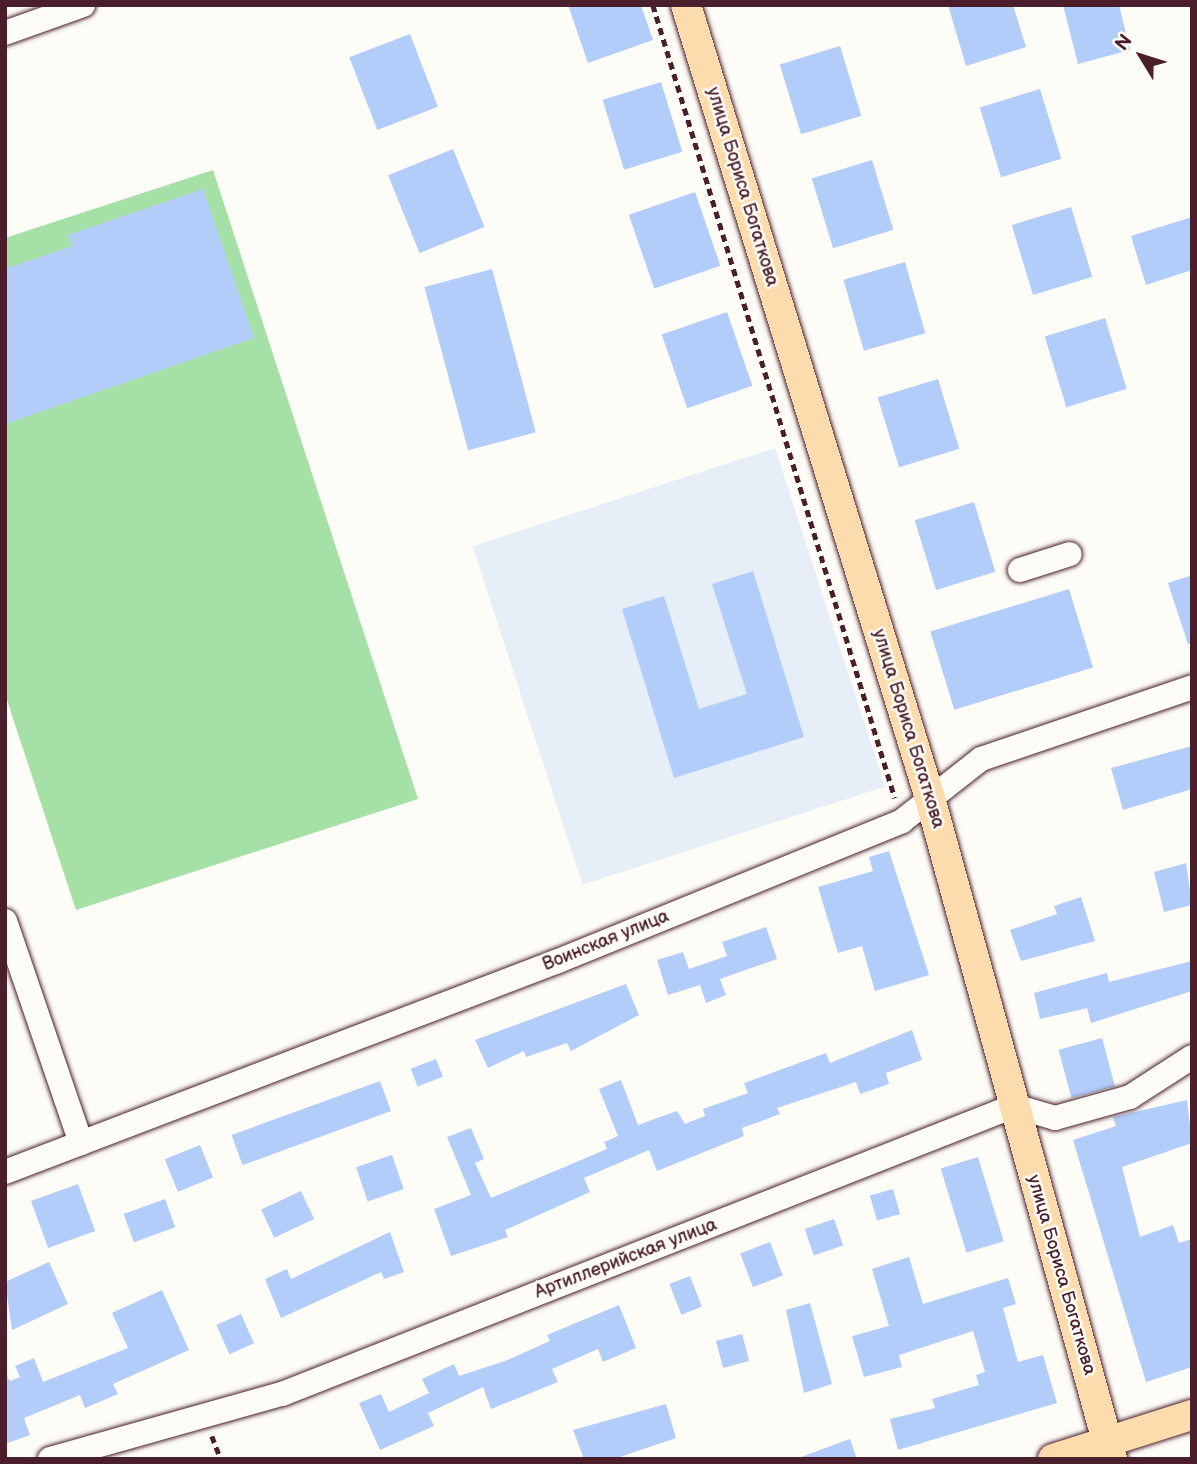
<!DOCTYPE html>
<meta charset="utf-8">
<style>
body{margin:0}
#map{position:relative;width:1197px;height:1464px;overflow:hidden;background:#fdfcf7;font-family:"Balsamiq Sans",sans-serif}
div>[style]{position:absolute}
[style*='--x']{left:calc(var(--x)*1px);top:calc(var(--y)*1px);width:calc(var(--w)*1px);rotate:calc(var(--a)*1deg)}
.built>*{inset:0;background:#e6eef8;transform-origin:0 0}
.green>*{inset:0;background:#a5e0a6}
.building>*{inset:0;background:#b2cdfa;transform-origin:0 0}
.path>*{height:4.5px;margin-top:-2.25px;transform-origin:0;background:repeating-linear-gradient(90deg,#4a1f2b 0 7px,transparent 0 12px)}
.roads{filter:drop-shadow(0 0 2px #4a1f2b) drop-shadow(0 0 2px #4a1f2b)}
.minor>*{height:24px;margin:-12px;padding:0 12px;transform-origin:12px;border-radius:12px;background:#fdfcf7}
.major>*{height:30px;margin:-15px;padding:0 15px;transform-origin:15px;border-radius:15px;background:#fcdcac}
span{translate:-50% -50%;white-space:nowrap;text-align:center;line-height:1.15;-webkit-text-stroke:5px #fdfcf7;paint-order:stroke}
.street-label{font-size:18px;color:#4a1f2b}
.frame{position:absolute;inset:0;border:7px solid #4a1f2b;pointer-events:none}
.north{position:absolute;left:1106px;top:21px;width:70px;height:70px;-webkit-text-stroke:5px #fdfcf7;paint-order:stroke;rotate:308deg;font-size:19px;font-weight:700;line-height:28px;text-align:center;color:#4a1f2b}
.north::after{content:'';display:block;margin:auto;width:24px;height:32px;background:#4a1f2b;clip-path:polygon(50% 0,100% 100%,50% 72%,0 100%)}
</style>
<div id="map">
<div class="built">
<i style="left:775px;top:448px;width:356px;height:318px;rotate:72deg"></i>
</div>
<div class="green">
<i style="clip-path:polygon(213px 170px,418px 799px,76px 910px,5px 694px,5px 238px)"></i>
</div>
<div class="building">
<i style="clip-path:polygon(568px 5px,641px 5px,653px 40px,588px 63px)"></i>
<i style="clip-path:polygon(948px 5px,1013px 5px,1026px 47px,966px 66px)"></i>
<i style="clip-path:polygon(1063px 5px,1119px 5px,1130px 50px,1078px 64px)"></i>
<i style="left:410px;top:34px;width:78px;height:65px;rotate:69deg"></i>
<i style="left:840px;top:46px;width:73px;height:63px;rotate:73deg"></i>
<i style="left:661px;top:82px;width:73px;height:61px;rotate:73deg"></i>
<i style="left:1040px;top:89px;width:73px;height:63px;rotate:73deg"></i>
<i style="left:453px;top:149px;width:84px;height:70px;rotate:68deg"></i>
<i style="left:872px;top:160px;width:73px;height:63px;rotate:73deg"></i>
<i style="clip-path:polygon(203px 189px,254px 338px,5px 424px,5px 269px,72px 246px,68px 235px)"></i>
<i style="left:695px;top:192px;width:78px;height:70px;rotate:71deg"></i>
<i style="left:1071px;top:207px;width:73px;height:62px;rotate:73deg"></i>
<i style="clip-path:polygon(1192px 217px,1192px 270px,1146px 285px,1131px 236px)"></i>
<i style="left:905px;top:262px;width:74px;height:64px;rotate:74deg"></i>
<i style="left:492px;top:269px;width:169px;height:70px;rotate:75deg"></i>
<i style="left:727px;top:312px;width:78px;height:69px;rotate:71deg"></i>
<i style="left:1105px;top:318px;width:74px;height:63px;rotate:73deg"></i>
<i style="left:938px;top:379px;width:73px;height:63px;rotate:73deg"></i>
<i style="left:974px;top:502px;width:73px;height:62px;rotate:73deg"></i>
<i style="clip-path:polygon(753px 571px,804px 737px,674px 778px,622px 609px,664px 596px,699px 709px,747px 694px,712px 584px)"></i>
<i style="clip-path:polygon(1192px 575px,1192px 644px,1188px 644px,1168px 583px)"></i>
<i style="left:1069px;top:589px;width:82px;height:145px;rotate:73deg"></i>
<i style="clip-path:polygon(1192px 746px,1192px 789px,1123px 810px,1111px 768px)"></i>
<i style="clip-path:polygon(889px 851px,929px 975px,875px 991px,862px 946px,838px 953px,818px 887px,873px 871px,869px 857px)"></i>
<i style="clip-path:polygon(1186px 863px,1192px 905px,1164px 912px,1154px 872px)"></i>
<i style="clip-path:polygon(1081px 897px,1095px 941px,1021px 961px,1010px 930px,1057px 914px,1054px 906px)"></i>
<i style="clip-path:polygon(766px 927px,777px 959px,720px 979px,726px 995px,706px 1003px,700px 985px,668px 995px,657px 960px,683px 952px,689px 969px,727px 956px,722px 942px)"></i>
<i style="clip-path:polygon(1192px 961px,1192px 991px,1091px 1023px,1087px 1008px,1040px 1019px,1034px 993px,1107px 973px,1109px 982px)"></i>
<i style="clip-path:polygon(626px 984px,639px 1015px,571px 1051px,567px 1043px,526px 1057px,524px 1051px,488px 1068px,475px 1040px)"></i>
<i style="clip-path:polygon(912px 1030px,922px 1060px,886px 1073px,889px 1084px,860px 1094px,856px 1082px,777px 1108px,780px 1114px,742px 1128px,744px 1136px,657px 1171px,649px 1150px,584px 1178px,590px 1192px,505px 1230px,508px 1237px,451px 1256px,434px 1209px,471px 1195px,447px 1137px,471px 1128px,484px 1159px,475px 1163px,491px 1198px,607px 1149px,604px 1142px,618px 1136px,599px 1089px,621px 1080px,638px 1125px,677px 1111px,685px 1124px,705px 1116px,703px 1109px,748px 1093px,744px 1083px,826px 1053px,830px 1063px)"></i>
<i style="left:1102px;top:1038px;width:50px;height:45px;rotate:75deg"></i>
<i style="left:436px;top:1059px;width:19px;height:27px;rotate:69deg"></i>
<i style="left:380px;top:1081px;width:32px;height:158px;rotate:70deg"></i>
<i style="clip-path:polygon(1187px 1100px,1192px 1143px,1122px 1167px,1140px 1237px,1173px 1225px,1179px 1243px,1192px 1239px,1192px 1367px,1146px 1382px,1073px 1140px,1116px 1126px,1113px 1117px)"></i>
<i style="left:200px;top:1145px;width:35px;height:38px;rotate:68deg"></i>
<i style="left:392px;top:1155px;width:36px;height:38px;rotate:71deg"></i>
<i style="left:978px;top:1157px;width:88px;height:39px;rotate:73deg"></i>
<i style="left:78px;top:1184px;width:50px;height:50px;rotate:70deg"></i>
<i style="left:893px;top:1189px;width:26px;height:24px;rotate:74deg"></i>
<i style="left:301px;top:1191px;width:31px;height:44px;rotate:65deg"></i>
<i style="left:165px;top:1199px;width:30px;height:44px;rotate:70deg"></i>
<i style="left:834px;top:1219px;width:28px;height:31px;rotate:71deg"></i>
<i style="clip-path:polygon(390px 1232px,404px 1272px,384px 1279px,381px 1272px,281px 1318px,265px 1279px,287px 1269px,291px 1279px)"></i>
<i style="left:770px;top:1242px;width:36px;height:32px;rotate:69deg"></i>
<i style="clip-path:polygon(909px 1257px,923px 1304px,1008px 1278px,1016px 1304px,1003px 1308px,1018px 1362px,1043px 1355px,1057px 1403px,898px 1450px,890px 1419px,935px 1408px,932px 1399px,979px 1385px,976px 1375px,985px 1372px,973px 1331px,899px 1355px,902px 1367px,864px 1377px,852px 1336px,889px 1326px,872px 1269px)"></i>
<i style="clip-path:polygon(49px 1262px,68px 1304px,12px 1330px,5px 1282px)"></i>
<i style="left:690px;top:1276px;width:33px;height:22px;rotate:69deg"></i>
<i style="clip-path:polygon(162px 1290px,189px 1350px,113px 1384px,118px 1394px,85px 1408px,80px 1395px,24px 1418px,30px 1435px,5px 1444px,5px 1373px,10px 1381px,20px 1377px,15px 1366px,34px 1358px,43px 1382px,128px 1348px,112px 1313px)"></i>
<i style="clip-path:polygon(810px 1303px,832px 1384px,804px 1393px,786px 1310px)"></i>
<i style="clip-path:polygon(619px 1305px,636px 1348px,603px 1362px,598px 1349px,552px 1369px,558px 1382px,491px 1409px,483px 1387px,428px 1413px,434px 1426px,380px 1450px,359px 1403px,381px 1394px,389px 1412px,429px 1393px,422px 1379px,454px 1364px,459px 1376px,505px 1361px,550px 1341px,547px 1335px)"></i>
<i style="left:241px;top:1314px;width:32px;height:27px;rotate:66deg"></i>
<i style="left:742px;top:1334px;width:28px;height:27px;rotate:75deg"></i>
<i style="clip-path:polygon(666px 1404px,676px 1438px,614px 1459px,584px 1459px,573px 1430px)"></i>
<i style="clip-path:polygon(850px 1439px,857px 1459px,801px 1459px,801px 1457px)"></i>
</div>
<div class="path">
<i style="--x:653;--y:5;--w:829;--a:73.03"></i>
<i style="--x:212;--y:1436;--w:25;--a:69"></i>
</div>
<div class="roads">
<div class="minor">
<i style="--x:5;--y:33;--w:83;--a:-19.7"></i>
<i style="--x:1020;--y:570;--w:52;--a:-17.7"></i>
<i style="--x:5;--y:921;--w:235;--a:71.1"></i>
<i style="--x:5;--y:1172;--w:592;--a:-20.88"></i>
<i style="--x:558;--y:961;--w:371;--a:-22.1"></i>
<i style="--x:902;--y:821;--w:100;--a:-38.1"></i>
<i style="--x:981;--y:759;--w:223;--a:-18.8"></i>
<i style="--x:50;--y:1459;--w:241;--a:-15.7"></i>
<i style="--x:282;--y:1394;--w:787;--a:-21.48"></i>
<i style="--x:1014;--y:1106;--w:43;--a:16.3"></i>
<i style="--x:1055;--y:1118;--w:78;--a:-15.6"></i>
<i style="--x:1130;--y:1097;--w:74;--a:-32.8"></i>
</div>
<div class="major">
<i style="--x:686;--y:5;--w:830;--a:72.9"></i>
<i style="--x:930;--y:798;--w:686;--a:74.61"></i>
<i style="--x:1053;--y:1459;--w:146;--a:-17.6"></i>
</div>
</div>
<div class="street-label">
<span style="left:742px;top:187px;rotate:73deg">улица Бориса Богаткова</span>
<span style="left:908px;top:729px;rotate:73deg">улица Бориса Богаткова</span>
<span style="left:606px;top:941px;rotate:-22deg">Воинская улица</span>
<span style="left:626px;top:1259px;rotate:-21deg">Артиллерийская улица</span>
<span style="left:1061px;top:1275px;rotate:74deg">улица Бориса Богаткова</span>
</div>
<div class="frame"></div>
<div class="north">N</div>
</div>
